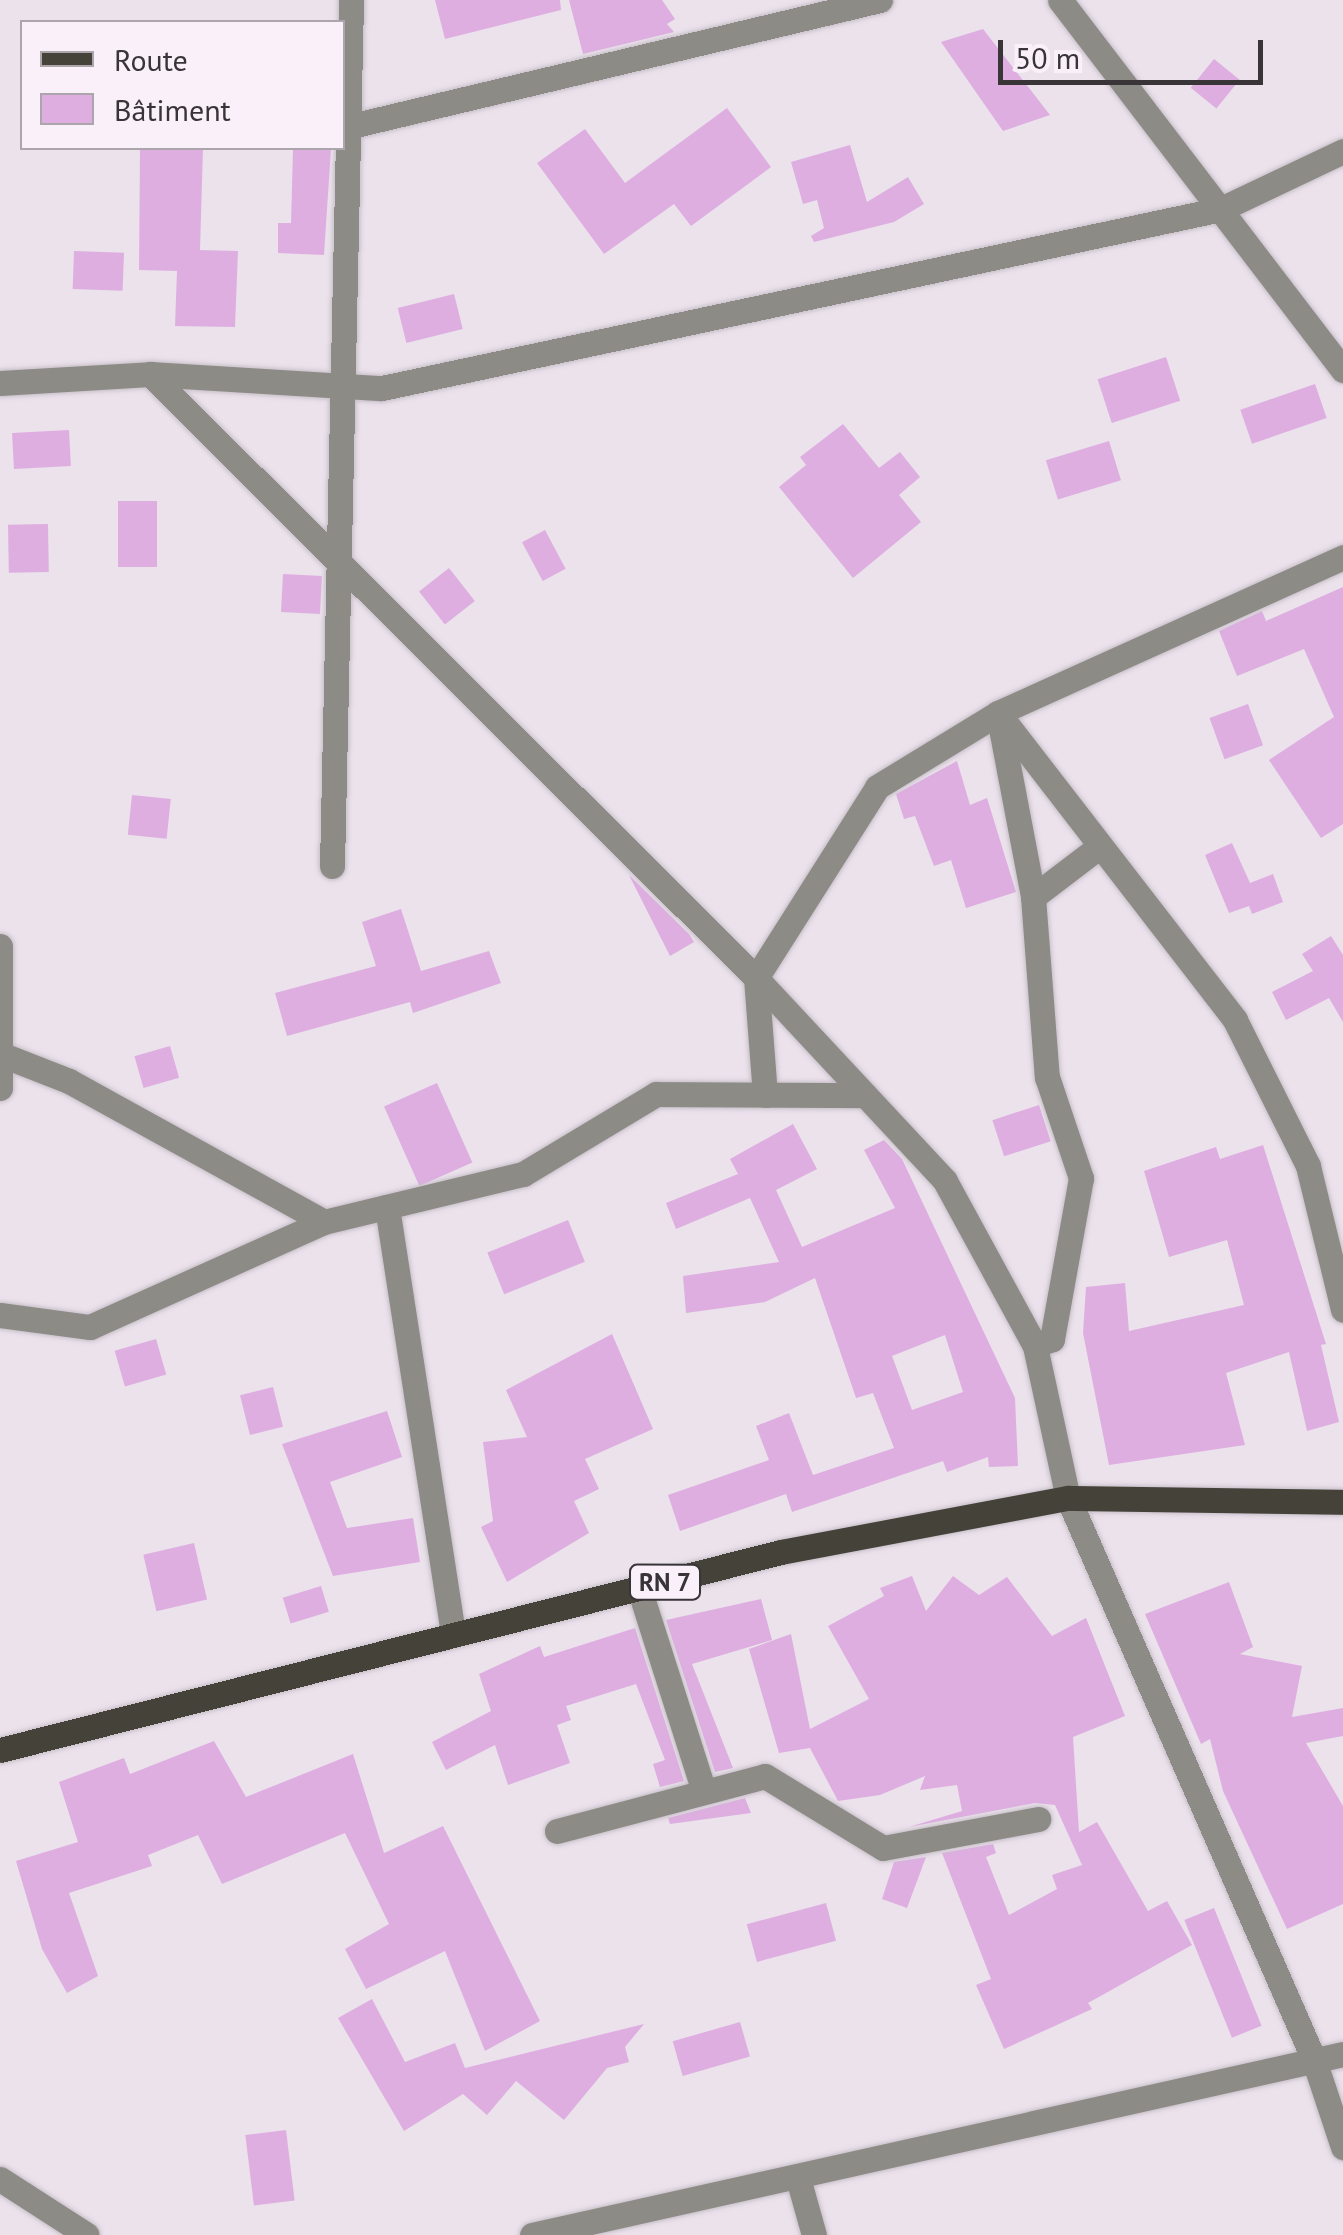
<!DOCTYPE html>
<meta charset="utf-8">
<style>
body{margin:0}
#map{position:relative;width:1343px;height:2235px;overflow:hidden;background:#ebe2ec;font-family:"PT Sans",sans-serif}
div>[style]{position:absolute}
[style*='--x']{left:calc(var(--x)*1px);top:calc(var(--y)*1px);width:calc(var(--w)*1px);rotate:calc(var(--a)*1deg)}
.building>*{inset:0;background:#deaee1;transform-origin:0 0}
.roads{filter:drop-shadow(0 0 2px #c7bfc8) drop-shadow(0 0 2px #c7bfc8)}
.minor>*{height:25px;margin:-12.5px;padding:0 12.5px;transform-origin:12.5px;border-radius:12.5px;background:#8c8b86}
.major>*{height:25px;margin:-12.5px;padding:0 12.5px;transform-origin:12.5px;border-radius:12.5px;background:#45423a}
span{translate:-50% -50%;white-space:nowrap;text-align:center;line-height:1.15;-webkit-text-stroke:10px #f9f0f9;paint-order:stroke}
.shield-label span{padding:2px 8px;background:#f9f0f9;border:2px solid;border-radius:8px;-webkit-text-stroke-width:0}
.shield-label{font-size:25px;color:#383438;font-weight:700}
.legend{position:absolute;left:20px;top:20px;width:325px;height:130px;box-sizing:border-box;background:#f9f0f9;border:2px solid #aca5ac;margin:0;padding:12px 18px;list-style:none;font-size:30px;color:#383438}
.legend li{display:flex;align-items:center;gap:20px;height:50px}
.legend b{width:50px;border:2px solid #aca5ac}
.scale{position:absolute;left:998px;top:40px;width:265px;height:45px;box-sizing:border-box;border:5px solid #383438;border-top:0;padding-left:12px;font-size:30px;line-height:35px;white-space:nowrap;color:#383438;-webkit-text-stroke:8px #f9f0f9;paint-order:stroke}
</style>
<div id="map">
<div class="building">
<i style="clip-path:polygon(435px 0,560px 0,561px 10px,445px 39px)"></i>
<i style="clip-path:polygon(569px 0,662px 0,675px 19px,667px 24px,674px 32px,583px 54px)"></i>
<i style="clip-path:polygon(983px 29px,1050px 115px,1003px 131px,941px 42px)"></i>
<i style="left:1214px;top:59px;width:33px;height:37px;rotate:39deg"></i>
<i style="clip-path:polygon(727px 108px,771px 167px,691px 226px,674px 204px,604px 254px,537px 163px,585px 129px,625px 183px)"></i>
<i style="clip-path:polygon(850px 145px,867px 202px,908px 177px,924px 204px,894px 222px,814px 242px,811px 236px,824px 228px,817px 200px,803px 204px,791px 162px)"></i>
<i style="clip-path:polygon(140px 148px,203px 148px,200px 250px,238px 251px,235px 327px,175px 326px,177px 271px,139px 270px)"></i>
<i style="clip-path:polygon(293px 148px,331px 149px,324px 255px,278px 253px,278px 223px,291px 223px)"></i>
<i style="left:74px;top:251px;width:50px;height:38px;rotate:2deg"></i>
<i style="left:454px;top:294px;width:36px;height:58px;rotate:76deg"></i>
<i style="left:1166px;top:357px;width:46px;height:72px;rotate:72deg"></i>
<i style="left:1315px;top:384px;width:36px;height:79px;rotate:71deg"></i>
<i style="clip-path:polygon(843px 424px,879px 468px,900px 452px,920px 477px,899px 495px,921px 522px,853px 578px,779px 487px,806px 465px,800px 457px)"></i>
<i style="left:69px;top:430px;width:36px;height:57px;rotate:87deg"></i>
<i style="left:1109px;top:441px;width:41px;height:66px;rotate:73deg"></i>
<i style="left:118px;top:501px;width:39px;height:66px"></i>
<i style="left:48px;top:524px;width:48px;height:40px;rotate:89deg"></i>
<i style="left:545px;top:530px;width:44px;height:26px;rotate:62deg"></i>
<i style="left:449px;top:568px;width:42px;height:38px;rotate:52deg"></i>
<i style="left:283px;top:574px;width:39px;height:38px;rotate:3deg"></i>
<i style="clip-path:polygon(1343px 587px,1343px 824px,1321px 838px,1269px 760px,1334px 717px,1304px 649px,1237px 676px,1219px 631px,1262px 611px,1266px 621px)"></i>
<i style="left:1248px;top:704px;width:44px;height:41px;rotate:70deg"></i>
<i style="clip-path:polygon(957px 761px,970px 805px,987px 798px,1016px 892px,966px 908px,951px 860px,934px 866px,915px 816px,904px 819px,896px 794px)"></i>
<i style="left:132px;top:795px;width:39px;height:40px;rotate:6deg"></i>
<i style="clip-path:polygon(1232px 843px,1250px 883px,1273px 874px,1283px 902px,1252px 914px,1249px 906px,1229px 913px,1205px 855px)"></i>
<i style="clip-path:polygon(629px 875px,689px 934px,694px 942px,670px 956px)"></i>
<i style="clip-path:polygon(401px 909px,421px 971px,489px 951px,501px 983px,413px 1013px,410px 1002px,287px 1036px,275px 993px,376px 966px,362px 922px)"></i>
<i style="clip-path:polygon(1331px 936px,1343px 955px,1343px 1022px,1329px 998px,1286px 1020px,1272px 992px,1313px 971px,1302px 954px)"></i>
<i style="left:170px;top:1046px;width:33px;height:37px;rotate:74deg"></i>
<i style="left:437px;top:1083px;width:87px;height:58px;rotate:66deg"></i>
<i style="left:1039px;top:1105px;width:38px;height:49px;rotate:72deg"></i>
<i style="clip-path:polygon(evenodd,793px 1124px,817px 1169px,776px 1190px,802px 1247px,895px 1208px,864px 1150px,884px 1140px,902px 1159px,1015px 1398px,1018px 1466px,989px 1467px,988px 1457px,947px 1472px,943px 1461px,792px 1512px,786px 1494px,680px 1531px,668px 1495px,769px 1460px,756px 1426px,789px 1413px,813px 1475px,894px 1448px,873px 1393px,856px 1398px,815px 1278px,765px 1302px,686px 1313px,683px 1276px,779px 1262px,750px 1198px,676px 1229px,666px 1203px,738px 1174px,730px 1159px,793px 1124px,945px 1335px,963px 1392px,912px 1410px,892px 1356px,945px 1335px)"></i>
<i style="clip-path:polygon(1263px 1145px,1326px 1344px,1321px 1345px,1339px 1422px,1307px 1431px,1289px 1352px,1226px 1373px,1245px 1445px,1109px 1465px,1083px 1333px,1086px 1287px,1125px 1283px,1129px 1331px,1244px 1305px,1227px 1240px,1169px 1257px,1144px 1171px,1216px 1147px,1220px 1159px)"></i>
<i style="left:568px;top:1220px;width:45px;height:87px;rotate:68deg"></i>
<i style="clip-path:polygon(612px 1334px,653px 1429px,585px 1459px,599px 1489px,574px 1501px,589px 1533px,507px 1582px,481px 1527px,493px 1521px,483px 1442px,527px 1437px,506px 1390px)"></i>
<i style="left:156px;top:1339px;width:37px;height:43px;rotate:74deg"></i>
<i style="left:273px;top:1387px;width:41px;height:34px;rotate:76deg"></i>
<i style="clip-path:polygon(387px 1411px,402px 1457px,330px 1482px,347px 1528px,413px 1518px,420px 1562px,333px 1576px,282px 1444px)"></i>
<i style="left:194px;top:1543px;width:58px;height:52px;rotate:77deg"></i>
<i style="clip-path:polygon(912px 1576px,926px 1611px,953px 1576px,979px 1595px,1007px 1577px,1052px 1636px,1086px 1618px,1125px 1716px,1073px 1737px,1079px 1832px,1097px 1822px,1148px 1911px,1167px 1901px,1192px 1945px,1088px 2003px,1092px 2009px,1004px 2049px,976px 1985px,991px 1979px,942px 1853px,993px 1844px,996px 1853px,986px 1857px,1009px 1915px,1057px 1889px,1052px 1875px,1082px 1865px,1055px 1805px,1035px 1803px,909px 1827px,962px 1811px,957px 1785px,920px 1790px,925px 1776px,880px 1795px,838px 1801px,810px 1748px,779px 1753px,749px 1649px,791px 1634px,810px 1729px,869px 1699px,828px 1626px,884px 1596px,880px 1588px)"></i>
<i style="clip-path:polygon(1229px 1582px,1253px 1647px,1240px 1654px,1302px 1666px,1292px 1717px,1343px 1708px,1343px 1736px,1306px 1743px,1343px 1806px,1343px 1904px,1287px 1929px,1223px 1791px,1210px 1739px,1201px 1744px,1145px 1614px)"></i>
<i style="left:321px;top:1586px;width:27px;height:40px;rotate:73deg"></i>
<i style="clip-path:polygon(761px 1599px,772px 1640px,692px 1664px,733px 1768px,715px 1772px,666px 1620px)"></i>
<i style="clip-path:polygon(635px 1628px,684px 1781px,660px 1787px,653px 1764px,665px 1760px,636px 1684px,566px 1706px,571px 1720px,557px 1725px,570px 1763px,508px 1785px,495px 1745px,446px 1770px,432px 1742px,491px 1711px,479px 1674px,540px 1646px,544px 1657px)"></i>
<i style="clip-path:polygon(214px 1741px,246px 1797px,353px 1754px,384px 1853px,443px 1826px,540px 2021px,485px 2051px,445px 1951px,366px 1989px,345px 1949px,389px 1924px,345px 1833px,222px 1884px,198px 1835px,148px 1855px,152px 1866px,69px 1893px,98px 1976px,67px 1993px,42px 1949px,16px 1861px,78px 1842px,59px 1782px,124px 1758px,130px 1774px)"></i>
<i style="clip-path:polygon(745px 1798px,751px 1813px,670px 1824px,668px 1818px)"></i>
<i style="clip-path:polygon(926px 1857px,907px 1908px,882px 1899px,894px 1862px)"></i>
<i style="left:826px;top:1903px;width:39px;height:82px;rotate:75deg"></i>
<i style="left:1214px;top:1908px;width:127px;height:32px;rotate:68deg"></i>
<i style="clip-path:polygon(372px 1999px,405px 2062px,455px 2043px,465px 2068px,644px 2024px,625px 2047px,629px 2062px,607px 2068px,564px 2120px,516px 2081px,487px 2115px,463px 2094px,404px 2131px,338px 2018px)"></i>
<i style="left:740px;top:2022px;width:36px;height:70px;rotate:74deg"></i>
<i style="left:286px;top:2130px;width:71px;height:41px;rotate:83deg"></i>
</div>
<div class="roads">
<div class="minor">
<i style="--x:1060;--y:0;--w:466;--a:52.6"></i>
<i style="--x:347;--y:127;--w:548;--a:-13.4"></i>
<i style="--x:150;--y:374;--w:856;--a:44.91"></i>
<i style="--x:756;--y:978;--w:277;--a:47"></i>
<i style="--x:945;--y:1181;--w:188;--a:61.4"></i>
<i style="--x:1035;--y:1346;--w:156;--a:77.8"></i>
<i style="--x:1068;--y:1498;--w:613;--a:66.36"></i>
<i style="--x:1314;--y:2060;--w:92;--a:71.6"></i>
<i style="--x:0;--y:383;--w:150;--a:-3.4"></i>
<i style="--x:150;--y:374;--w:232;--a:3.5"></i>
<i style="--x:382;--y:388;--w:858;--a:-12.04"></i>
<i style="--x:1221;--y:209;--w:135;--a:-25.4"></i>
<i style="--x:998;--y:713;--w:388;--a:52.3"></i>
<i style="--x:1235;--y:1020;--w:163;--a:63.4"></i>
<i style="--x:1308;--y:1166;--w:148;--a:76.3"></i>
<i style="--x:999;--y:718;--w:182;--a:79.2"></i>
<i style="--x:1033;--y:897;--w:181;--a:85.6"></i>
<i style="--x:1047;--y:1077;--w:107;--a:71.4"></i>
<i style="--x:1081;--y:1178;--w:164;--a:100.2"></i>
<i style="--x:1052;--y:1339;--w:18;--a:158"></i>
<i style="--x:332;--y:866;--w:866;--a:-88.74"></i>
<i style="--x:1033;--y:897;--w:84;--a:-37.3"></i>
<i style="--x:0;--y:946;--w:142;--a:90"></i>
<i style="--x:0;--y:1054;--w:74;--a:21.4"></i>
<i style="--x:69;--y:1081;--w:291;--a:28.9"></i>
<i style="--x:765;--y:1095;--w:117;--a:-94.4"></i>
<i style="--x:756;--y:978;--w:226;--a:-57.6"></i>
<i style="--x:877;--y:787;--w:142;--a:-31.4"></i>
<i style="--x:998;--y:713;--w:379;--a:-24.3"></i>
<i style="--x:387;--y:1207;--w:433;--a:81.2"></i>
<i style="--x:0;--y:1315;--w:91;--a:7.6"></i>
<i style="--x:90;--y:1327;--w:256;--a:-24.2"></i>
<i style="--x:324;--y:1222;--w:205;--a:-13.6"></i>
<i style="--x:523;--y:1174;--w:155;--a:-31"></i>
<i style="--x:656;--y:1094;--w:209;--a:0.3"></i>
<i style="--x:639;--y:1588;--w:210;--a:72.3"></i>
<i style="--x:557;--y:1831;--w:215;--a:-14.8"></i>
<i style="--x:765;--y:1776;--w:138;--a:31.4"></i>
<i style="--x:883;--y:1848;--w:158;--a:-10.6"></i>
<i style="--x:798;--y:2178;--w:59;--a:74.3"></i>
<i style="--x:0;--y:2179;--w:103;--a:32.8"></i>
<i style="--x:532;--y:2235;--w:831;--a:-12.58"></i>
</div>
<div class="major">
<i style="--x:0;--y:1750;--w:806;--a:-14.23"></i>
<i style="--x:781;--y:1552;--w:292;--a:-10.7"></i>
<i style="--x:1068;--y:1498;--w:275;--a:0.8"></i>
</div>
</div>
<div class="shield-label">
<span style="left:665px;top:1582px">RN 7</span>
</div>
<ul class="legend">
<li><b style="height:12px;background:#45423a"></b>Route</li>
<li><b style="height:28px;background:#deaee1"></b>Bâtiment</li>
</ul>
<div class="scale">50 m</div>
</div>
